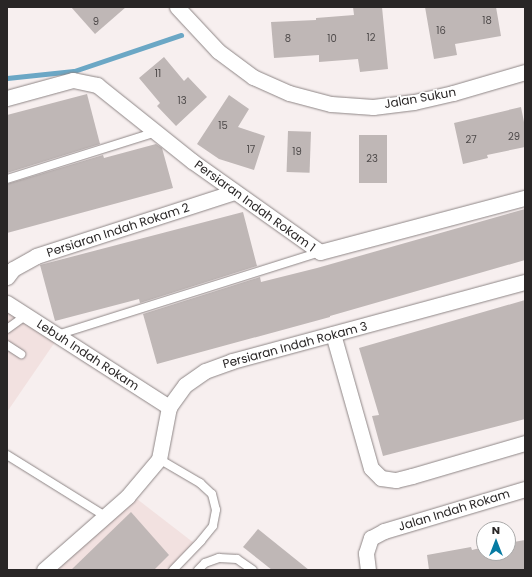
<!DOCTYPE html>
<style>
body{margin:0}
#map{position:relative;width:532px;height:577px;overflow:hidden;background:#f7efef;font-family:Poppins,sans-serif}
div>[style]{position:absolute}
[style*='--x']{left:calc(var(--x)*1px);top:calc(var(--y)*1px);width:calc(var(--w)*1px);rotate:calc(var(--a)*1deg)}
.built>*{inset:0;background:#f2e1e0}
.stream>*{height:5px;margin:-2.5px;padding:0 2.5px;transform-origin:2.5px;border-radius:2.5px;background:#6ba7c5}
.building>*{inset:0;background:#bfb7b6;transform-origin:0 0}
.roads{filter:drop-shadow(0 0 1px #8e8686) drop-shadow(0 0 1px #8e8686)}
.service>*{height:8px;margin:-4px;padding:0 4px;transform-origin:4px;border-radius:4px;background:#fff}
.minor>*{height:15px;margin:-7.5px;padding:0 7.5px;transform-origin:7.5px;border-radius:7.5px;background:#fff}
span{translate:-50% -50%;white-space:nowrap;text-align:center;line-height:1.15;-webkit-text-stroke:3px #fff;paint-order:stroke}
.number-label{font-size:10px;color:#4e4a4a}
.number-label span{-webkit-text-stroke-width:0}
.street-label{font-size:12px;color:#292626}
.frame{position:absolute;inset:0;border:8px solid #292626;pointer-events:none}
.north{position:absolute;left:476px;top:521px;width:40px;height:40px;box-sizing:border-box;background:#fff;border:1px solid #a9a8a8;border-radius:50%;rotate:0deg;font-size:11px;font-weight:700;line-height:16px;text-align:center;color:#292626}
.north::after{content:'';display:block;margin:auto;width:14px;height:18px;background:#067ba3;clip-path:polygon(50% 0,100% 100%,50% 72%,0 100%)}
</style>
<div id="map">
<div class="built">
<i style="clip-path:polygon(7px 310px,55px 342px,7px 412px)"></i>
<i style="clip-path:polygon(137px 499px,194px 543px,169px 570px,39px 570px)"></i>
</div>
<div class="stream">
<i style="--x:7;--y:78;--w:67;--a:-6"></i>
<i style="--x:74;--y:71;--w:113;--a:-18.6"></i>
</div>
<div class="building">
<i style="clip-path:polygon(71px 7px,126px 7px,95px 34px)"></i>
<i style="clip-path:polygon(353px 7px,382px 7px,388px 69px,360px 72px,358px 59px,319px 62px,319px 55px,274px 58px,271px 22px,316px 20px,316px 18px,354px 15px)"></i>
<i style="clip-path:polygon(425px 7px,496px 7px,501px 36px,455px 44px,457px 55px,434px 59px)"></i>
<i style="clip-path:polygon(164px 57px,184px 81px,188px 77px,207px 97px,176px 126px,157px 106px,160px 103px,139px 78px)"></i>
<i style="clip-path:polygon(87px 94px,100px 144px,7px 173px,7px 115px)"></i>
<i style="clip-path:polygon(229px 95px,249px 109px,238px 127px,265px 136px,254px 170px,219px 159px,197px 144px)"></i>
<i style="clip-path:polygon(521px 107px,525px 127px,525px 147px,487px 155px,488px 158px,463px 164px,454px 123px)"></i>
<i style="left:288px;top:131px;width:23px;height:41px;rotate:2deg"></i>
<i style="left:359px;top:135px;width:28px;height:48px"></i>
<i style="clip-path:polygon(156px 144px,162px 148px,173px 188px,7px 233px,7px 184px,103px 155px,104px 158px)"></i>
<i style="clip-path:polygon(525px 209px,525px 260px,330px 316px,330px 317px,157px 364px,143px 314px,260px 277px,261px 282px,317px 268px)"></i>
<i style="clip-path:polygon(243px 212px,257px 266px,140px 303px,139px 299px,55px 321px,40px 265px)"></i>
<i style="clip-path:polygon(525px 300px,525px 419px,383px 456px,372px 416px,379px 415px,359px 348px)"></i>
<i style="clip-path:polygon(131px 512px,169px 555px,154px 570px,71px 570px)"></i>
<i style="clip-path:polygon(258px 529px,309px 570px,272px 570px,243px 547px)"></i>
<i style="clip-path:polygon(525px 540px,525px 570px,429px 570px,427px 555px,471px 547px,472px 550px,484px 547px,484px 553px,508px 553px,508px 543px)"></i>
</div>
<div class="roads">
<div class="service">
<i style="--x:7;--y:179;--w:156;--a:-17.5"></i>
<i style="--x:7;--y:329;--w:24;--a:-36"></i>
<i style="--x:57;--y:335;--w:276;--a:-17.5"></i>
<i style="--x:7;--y:345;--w:17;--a:33"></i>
<i style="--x:7;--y:455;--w:115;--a:31.9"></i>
<i style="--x:159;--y:459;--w:48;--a:30.3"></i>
<i style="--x:200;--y:483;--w:16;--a:43"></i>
<i style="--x:212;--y:494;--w:16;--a:76"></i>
<i style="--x:216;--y:510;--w:16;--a:101"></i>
<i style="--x:213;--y:526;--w:19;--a:129"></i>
<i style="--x:201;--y:541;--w:40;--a:134"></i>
<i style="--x:198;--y:570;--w:10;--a:-45"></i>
<i style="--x:205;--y:563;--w:15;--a:-20"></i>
<i style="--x:219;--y:558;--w:18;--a:3"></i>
<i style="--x:237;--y:559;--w:19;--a:35"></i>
</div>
<div class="minor">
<i style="--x:177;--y:7;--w:60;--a:47"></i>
<i style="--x:218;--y:51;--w:44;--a:36.6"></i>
<i style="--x:253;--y:77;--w:39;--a:24"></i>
<i style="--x:289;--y:93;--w:43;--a:14.7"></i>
<i style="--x:331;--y:104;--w:42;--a:4.1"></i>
<i style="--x:373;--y:107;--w:41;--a:-7"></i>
<i style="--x:414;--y:102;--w:40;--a:-13"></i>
<i style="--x:453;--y:93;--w:75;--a:-16.3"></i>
<i style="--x:7;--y:98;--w:68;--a:-15.3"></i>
<i style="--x:73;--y:80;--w:25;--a:12"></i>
<i style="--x:97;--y:85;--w:122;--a:38.7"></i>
<i style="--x:192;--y:161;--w:157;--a:35.4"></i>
<i style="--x:320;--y:252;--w:212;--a:-14.8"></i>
<i style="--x:7;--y:277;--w:10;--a:-53"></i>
<i style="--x:13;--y:269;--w:26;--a:-29"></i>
<i style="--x:36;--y:256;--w:208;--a:-17.9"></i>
<i style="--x:7;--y:303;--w:193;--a:32.7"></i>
<i style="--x:333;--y:334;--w:139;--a:74.2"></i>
<i style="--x:371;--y:468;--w:14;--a:45"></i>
<i style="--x:381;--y:478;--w:15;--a:8"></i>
<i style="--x:396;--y:480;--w:16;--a:-14"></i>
<i style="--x:412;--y:476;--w:118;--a:-16.3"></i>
<i style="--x:44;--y:570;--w:111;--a:-41.3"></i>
<i style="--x:127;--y:497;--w:50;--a:-49.9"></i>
<i style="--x:159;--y:459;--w:53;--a:-79.1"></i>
<i style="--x:169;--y:407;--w:27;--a:-54"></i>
<i style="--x:185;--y:385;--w:24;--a:-35"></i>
<i style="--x:205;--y:371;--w:29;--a:-20"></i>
<i style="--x:232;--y:361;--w:303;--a:-15.1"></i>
<i style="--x:368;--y:570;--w:17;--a:-97"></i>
<i style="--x:366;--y:553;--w:16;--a:-72"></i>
<i style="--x:371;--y:538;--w:15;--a:-28"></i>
<i style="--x:384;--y:531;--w:147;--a:-16.6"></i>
</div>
</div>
<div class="number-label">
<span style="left:487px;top:21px">18</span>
<span style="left:96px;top:22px">9</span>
<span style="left:441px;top:31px">16</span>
<span style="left:371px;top:38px">12</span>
<span style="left:288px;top:39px">8</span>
<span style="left:332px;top:39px">10</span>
<span style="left:158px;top:74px">11</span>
<span style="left:182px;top:101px">13</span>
<span style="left:223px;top:126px">15</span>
<span style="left:514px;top:137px">29</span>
<span style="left:471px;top:140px">27</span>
<span style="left:251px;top:150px">17</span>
<span style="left:297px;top:152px">19</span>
<span style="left:372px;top:159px">23</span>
</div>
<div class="street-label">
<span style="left:420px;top:98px;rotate:-10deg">Jalan Sukun</span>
<span style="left:255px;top:206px;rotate:36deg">Persiaran Indah Rokam 1</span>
<span style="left:118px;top:230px;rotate:-18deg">Persiaran Indah Rokam 2</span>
<span style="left:295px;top:345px;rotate:-15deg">Persiaran Indah Rokam 3</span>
<span style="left:88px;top:355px;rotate:33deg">Lebuh Indah Rokam</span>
<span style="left:454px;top:510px;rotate:-17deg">Jalan Indah Rokam</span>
</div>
<div class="frame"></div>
<div class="north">N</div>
</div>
